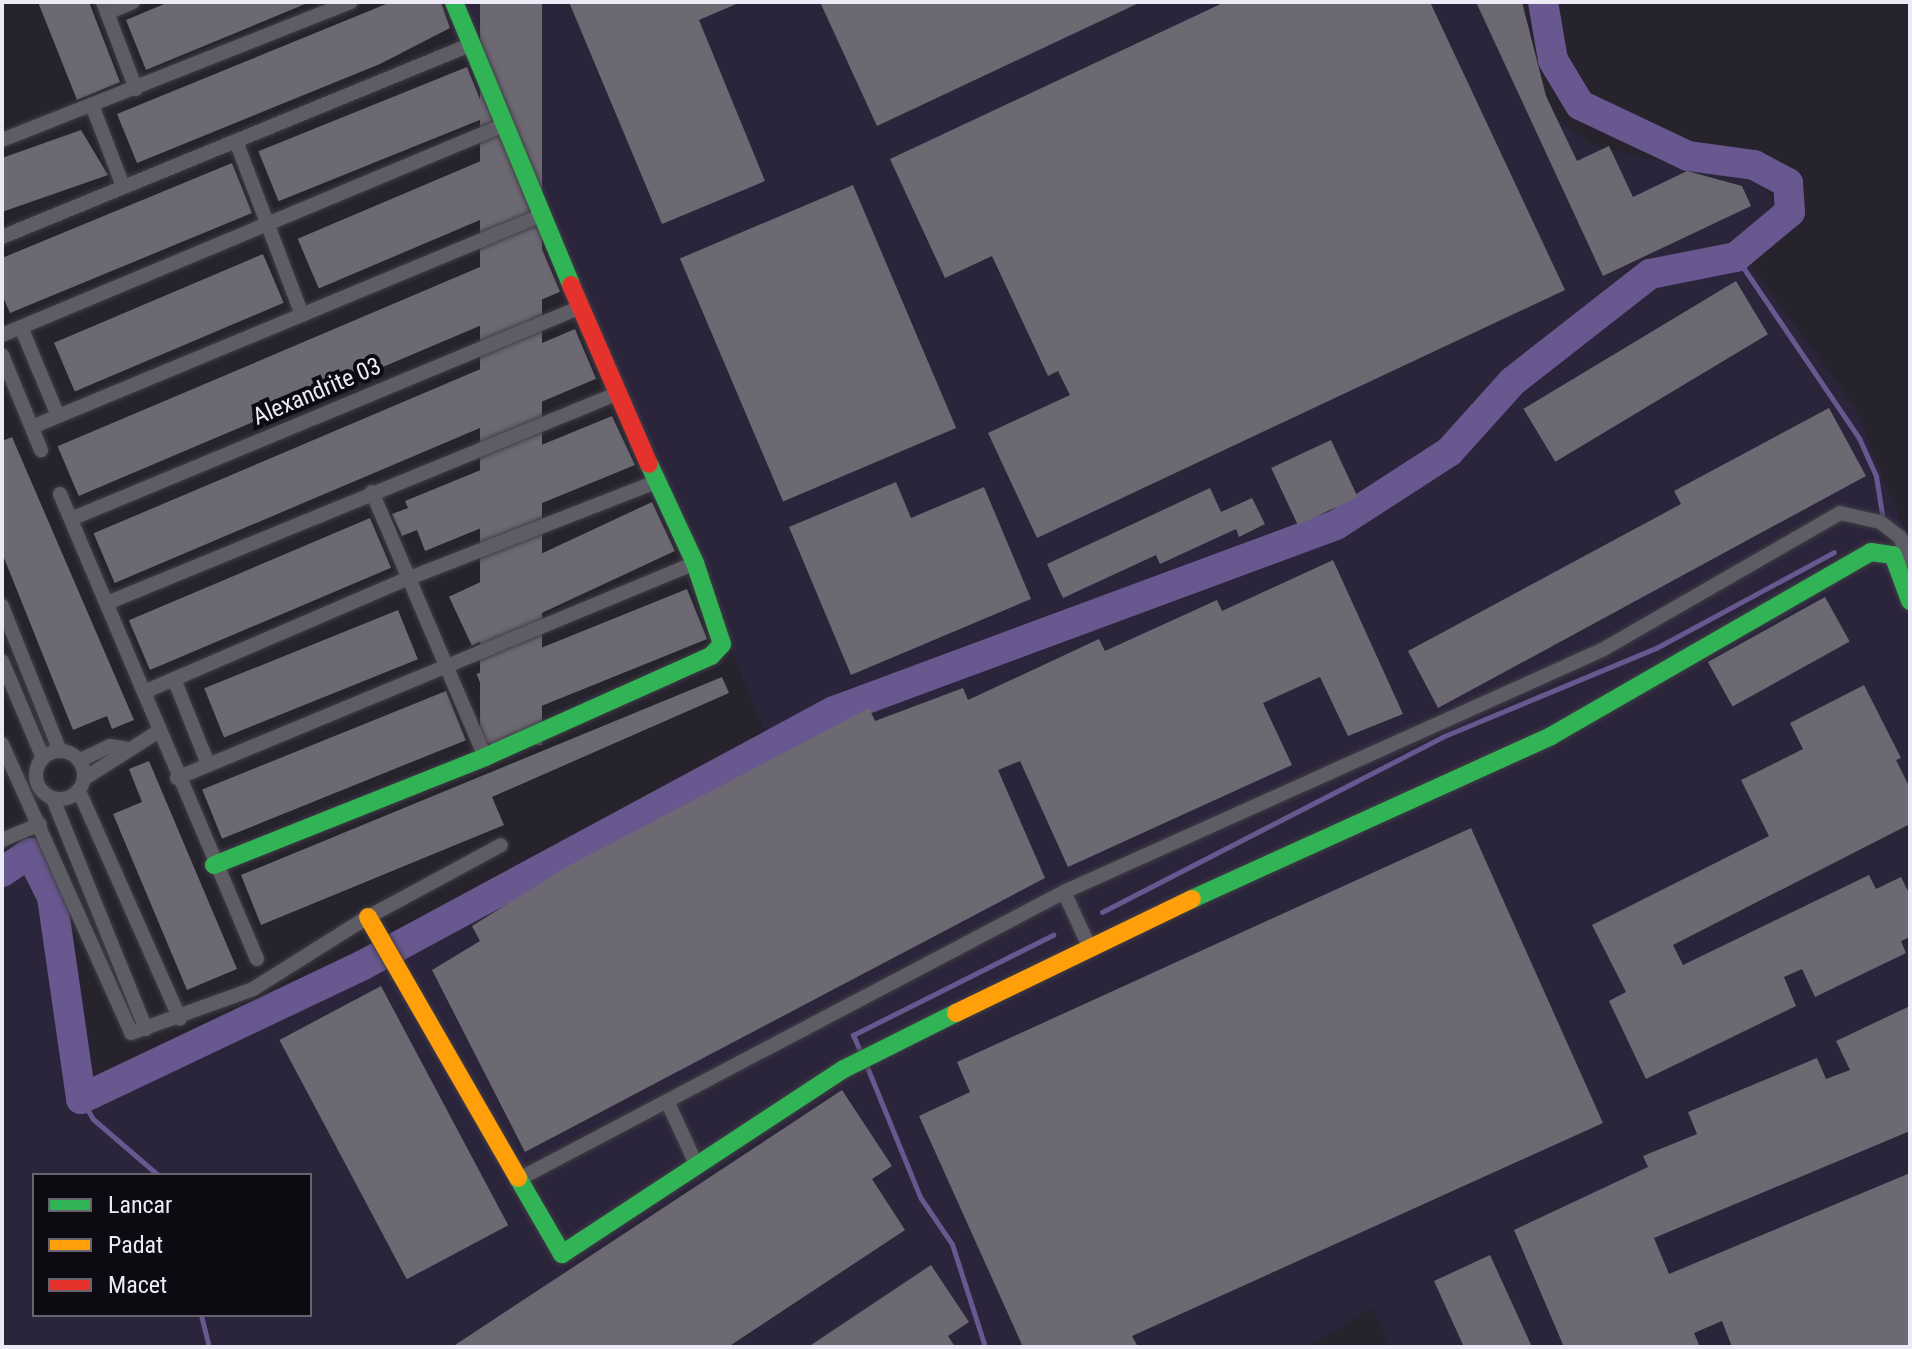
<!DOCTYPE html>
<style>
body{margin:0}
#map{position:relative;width:1912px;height:1349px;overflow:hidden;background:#26232d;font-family:"Roboto Condensed",sans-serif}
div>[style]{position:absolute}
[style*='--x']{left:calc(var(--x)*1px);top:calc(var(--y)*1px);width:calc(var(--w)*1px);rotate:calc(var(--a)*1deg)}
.built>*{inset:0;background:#2b253b}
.stream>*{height:5px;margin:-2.5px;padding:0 2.5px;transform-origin:2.5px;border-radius:2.5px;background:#68588f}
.river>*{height:30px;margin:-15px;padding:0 15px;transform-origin:15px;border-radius:15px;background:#68588f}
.building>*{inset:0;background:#6c6972;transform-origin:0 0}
.roads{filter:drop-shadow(0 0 2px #403d46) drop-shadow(0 0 2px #403d46)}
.street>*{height:14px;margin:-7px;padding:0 7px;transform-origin:7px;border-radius:7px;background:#5e5c64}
.street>.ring{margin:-7px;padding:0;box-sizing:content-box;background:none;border:14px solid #5e5c64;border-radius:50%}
.fast>*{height:18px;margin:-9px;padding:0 9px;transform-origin:9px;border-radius:9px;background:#30b455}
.slow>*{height:18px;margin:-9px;padding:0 9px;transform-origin:9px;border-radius:9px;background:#ff9f0a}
.jam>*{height:18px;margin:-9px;padding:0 9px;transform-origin:9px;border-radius:9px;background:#e5322d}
span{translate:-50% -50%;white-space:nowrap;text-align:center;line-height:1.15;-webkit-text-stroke:8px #0d0a12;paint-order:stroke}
.street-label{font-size:24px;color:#edeaf7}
.frame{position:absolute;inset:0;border:4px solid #edeaf7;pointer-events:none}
.legend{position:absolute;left:32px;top:1173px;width:280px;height:144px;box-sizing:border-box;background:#0d0a12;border:2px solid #67646e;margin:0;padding:10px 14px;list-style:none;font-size:24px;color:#edeaf7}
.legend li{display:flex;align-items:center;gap:16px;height:40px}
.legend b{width:40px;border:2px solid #67646e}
</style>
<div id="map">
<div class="built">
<i style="clip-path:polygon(evenodd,463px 2px,1517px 2px,1551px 114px,1593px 146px,1758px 183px,1786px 214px,1738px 248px,1855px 407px,1910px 544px,1910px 1347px,1391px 1347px,1373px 1308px,1306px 1347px,2px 1347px,2px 864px,22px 851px,48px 855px,69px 911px,96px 1083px,156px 1060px,765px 732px,463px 2px,34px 1175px,310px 1175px,310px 1315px,34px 1315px,34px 1175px)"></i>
</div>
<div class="stream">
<i style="--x:1736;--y:257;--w:219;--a:55.8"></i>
<i style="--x:1859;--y:438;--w:42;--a:65.9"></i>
<i style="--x:1876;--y:476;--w:39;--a:81"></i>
<i style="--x:1102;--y:912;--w:382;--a:-27.2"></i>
<i style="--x:1442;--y:737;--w:232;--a:-22.6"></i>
<i style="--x:1656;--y:648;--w:202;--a:-28.3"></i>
<i style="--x:861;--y:1053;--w:20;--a:-114"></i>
<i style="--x:853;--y:1035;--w:224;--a:-26.6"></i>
<i style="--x:865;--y:1062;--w:146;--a:67.8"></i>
<i style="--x:920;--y:1197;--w:57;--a:55.8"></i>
<i style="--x:952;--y:1244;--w:108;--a:72.2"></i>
<i style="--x:81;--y:1099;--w:23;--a:59"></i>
<i style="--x:93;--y:1119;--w:86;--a:40.7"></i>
<i style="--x:201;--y:1315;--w:33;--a:76"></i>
</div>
<div class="river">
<i style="--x:2;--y:872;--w:34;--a:-34"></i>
<i style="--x:30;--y:853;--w:49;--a:63.4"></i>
<i style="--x:52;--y:897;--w:204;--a:81.8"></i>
<i style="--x:81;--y:1099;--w:312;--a:-25.4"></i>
<i style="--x:363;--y:965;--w:535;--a:-28.34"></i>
<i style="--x:834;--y:711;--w:535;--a:-20.33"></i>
<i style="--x:1336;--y:525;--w:135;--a:-32.9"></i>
<i style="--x:1449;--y:452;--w:96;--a:-48"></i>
<i style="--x:1513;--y:381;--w:174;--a:-38"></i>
<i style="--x:1650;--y:274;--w:88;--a:-11.2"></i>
<i style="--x:1736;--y:257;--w:70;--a:-39.8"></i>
<i style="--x:1790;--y:212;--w:29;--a:-94"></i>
<i style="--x:1788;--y:183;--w:38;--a:-152"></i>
<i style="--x:1754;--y:165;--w:67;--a:-172.2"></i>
<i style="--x:1688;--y:156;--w:119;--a:-154.7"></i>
<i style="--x:1580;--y:105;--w:52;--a:-121"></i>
<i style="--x:1553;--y:60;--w:59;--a:-99.8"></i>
</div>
<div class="building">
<i style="clip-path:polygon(38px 2px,89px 2px,120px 82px,77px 100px)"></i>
<i style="clip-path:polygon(169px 2px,310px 2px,146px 70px,126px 20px)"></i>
<i style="clip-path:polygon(391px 2px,441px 2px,450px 28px,380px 64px,137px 163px,117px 114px)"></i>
<i style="left:480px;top:2px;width:62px;height:743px"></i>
<i style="clip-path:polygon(569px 2px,741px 2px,699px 20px,765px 181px,662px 224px)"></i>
<i style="clip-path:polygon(820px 2px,1141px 2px,877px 126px)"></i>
<i style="clip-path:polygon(1225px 2px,1430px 2px,1565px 290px,1037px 538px,988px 433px,1070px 395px,1058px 371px,1048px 376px,992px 256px,945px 278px,890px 159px)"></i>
<i style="clip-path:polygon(1476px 2px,1522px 2px,1546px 96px,1577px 161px,1609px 146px,1633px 197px,1687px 171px,1742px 186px,1751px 206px,1603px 276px)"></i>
<i style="left:467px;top:67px;width:54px;height:225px;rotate:68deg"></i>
<i style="clip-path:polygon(81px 130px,108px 175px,2px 212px,2px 158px)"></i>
<i style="left:502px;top:152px;width:54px;height:222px;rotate:67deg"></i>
<i style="clip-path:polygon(232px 163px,252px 213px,10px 313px,2px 295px,2px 258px)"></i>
<i style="left:853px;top:185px;width:264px;height:188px;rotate:67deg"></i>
<i style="left:539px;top:242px;width:54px;height:523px;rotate:67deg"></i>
<i style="left:263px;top:254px;width:53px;height:227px;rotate:67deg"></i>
<i style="left:1736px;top:281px;width:62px;height:248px;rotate:59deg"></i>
<i style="left:575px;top:329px;width:54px;height:523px;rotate:67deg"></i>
<i style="clip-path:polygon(1829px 408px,1866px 476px,1438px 708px,1408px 651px,1681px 504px,1674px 491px)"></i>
<i style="clip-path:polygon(612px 416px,635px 465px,425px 551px,417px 530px,402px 536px,392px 514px,408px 508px,405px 501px)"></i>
<i style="clip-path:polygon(12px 437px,134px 720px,112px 729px,107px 716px,73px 730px,2px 553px,2px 441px)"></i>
<i style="left:1331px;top:440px;width:63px;height:66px;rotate:65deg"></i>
<i style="clip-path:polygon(896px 482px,911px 518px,984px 487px,1031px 599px,851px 675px,789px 527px)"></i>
<i style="clip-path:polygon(1210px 488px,1221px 512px,1252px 498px,1265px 524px,1239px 537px,1236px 529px,1160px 564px,1156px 555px,1063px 598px,1047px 564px)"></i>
<i style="left:652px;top:502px;width:54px;height:224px;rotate:65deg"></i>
<i style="left:370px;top:518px;width:54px;height:262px;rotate:67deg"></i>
<i style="clip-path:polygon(1333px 560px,1403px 714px,1348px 736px,1320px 677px,1263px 703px,1292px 765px,1068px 867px,1020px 761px,998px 770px,1045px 878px,525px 1152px,432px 970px,480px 941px,472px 926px,570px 865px,869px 708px,875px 721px,963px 688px,968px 700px,1099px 639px,1105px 651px,1217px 600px,1222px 611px)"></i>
<i style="left:687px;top:589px;width:54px;height:227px;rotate:68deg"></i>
<i style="left:1825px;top:597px;width:51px;height:134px;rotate:61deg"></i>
<i style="left:398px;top:610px;width:53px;height:209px;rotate:68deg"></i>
<i style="clip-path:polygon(722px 677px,729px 693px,492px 797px,504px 825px,261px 925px,241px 875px)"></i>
<i style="clip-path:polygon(1864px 685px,1901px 758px,1896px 760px,1910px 788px,1910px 824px,1673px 945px,1683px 965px,1869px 875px,1876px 889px,1901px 877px,1910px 895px,1910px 937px,1901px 941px,1906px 953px,1815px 997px,1802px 969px,1784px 977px,1796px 1006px,1646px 1079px,1609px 1001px,1626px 992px,1592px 925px,1769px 836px,1741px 780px,1803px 749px,1790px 723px)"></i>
<i style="left:446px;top:691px;width:53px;height:263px;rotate:68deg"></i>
<i style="clip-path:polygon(149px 761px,237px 969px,187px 990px,113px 814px,142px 802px,129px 769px)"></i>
<i style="clip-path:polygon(1471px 828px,1603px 1123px,1132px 1336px,1138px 1347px,1023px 1347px,919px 1116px,970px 1092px,957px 1062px)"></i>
<i style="left:381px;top:986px;width:271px;height:115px;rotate:62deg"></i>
<i style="clip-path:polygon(1910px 1006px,1910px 1131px,1654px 1238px,1669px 1274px,1910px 1173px,1910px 1347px,1732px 1347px,1722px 1321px,1694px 1333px,1700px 1347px,1564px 1347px,1514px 1230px,1648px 1167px,1643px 1156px,1697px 1134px,1688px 1112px,1817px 1058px,1826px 1079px,1850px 1070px,1836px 1041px)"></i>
<i style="clip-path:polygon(842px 1090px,892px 1166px,872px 1179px,905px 1230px,728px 1347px,452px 1347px)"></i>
<i style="clip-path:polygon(1490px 1255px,1532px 1347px,1464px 1347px,1434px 1281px)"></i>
<i style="clip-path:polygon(931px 1265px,969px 1322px,948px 1336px,955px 1347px,808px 1347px)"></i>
</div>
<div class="roads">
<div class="street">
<i style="--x:103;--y:2;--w:93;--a:69.2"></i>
<i style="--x:107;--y:13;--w:28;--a:-23"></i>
<i style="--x:92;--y:105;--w:87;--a:69.1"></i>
<i style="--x:2;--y:140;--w:375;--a:-21.6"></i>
<i style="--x:236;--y:141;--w:186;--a:69.2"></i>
<i style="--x:2;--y:237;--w:508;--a:-22.32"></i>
<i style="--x:21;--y:327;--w:96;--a:67.4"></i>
<i style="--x:2;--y:335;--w:544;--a:-22.7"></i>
<i style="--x:2;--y:355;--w:103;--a:67.7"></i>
<i style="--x:32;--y:427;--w:552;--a:-22.57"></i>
<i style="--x:372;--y:492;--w:288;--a:66.9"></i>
<i style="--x:60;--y:494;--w:505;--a:67.04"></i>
<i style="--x:71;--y:519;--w:552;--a:-22.57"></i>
<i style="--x:107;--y:603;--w:550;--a:-22.32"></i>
<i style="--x:2;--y:606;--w:156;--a:68.2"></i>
<i style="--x:2;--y:661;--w:105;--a:67.1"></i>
<i style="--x:174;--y:679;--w:92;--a:68.2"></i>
<i style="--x:144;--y:692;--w:286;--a:-23.3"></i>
<i style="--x:407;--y:579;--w:270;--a:-21.3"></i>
<i style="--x:2;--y:744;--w:316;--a:65.9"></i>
<i style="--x:131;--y:1033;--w:130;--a:-19.8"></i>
<i style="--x:253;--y:989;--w:136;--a:-32.1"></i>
<i style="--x:368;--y:917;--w:151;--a:-28.4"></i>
<i class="ring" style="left:36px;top:751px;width:34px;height:34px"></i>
<i style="--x:80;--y:760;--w:33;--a:-25"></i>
<i style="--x:110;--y:746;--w:14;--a:8"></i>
<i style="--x:85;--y:778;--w:88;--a:-32.4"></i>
<i style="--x:177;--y:778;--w:561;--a:-22.54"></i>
<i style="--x:79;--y:791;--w:249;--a:66.1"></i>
<i style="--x:53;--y:799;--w:248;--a:68"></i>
<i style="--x:2;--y:840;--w:41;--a:-22.8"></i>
<i style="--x:1064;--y:892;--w:60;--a:65.2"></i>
<i style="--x:667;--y:1101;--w:72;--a:65.2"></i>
<i style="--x:519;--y:1179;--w:616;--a:-27.77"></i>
<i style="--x:1064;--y:892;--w:590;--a:-24.22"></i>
<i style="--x:1602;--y:650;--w:275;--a:-29.9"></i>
<i style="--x:1840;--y:513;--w:41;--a:12.7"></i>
<i style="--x:1880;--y:522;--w:25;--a:37"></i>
<i style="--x:1900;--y:537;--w:25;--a:67"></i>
</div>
<div class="fast">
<i style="--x:454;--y:2;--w:306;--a:67.5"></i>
<i style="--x:214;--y:865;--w:292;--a:-21.7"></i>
<i style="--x:485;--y:757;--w:248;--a:-24.1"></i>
<i style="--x:711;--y:656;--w:16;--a:-47"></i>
<i style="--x:722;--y:644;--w:85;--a:-108.4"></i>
<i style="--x:695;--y:563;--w:109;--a:-114.9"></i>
<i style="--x:1192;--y:899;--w:394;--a:-24.4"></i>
<i style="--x:1551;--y:736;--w:369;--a:-29.9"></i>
<i style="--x:1871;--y:552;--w:22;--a:8"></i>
<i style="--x:1893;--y:555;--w:49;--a:69.7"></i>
<i style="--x:518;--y:1178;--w:88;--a:59.9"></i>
<i style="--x:562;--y:1254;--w:337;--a:-33.3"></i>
<i style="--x:844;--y:1069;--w:125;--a:-26.6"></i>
</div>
<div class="slow">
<i style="--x:368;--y:917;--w:301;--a:60.1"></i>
<i style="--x:956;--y:1013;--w:262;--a:-25.8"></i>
</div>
<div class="jam">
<i style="--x:571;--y:285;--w:195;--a:66.5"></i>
</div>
</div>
<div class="street-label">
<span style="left:317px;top:392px;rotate:-23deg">Alexandrite 03</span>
</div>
<div class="frame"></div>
<ul class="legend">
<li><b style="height:10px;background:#30b455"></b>Lancar</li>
<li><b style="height:10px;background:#ff9f0a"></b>Padat</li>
<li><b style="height:10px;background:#e5322d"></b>Macet</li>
</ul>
</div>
